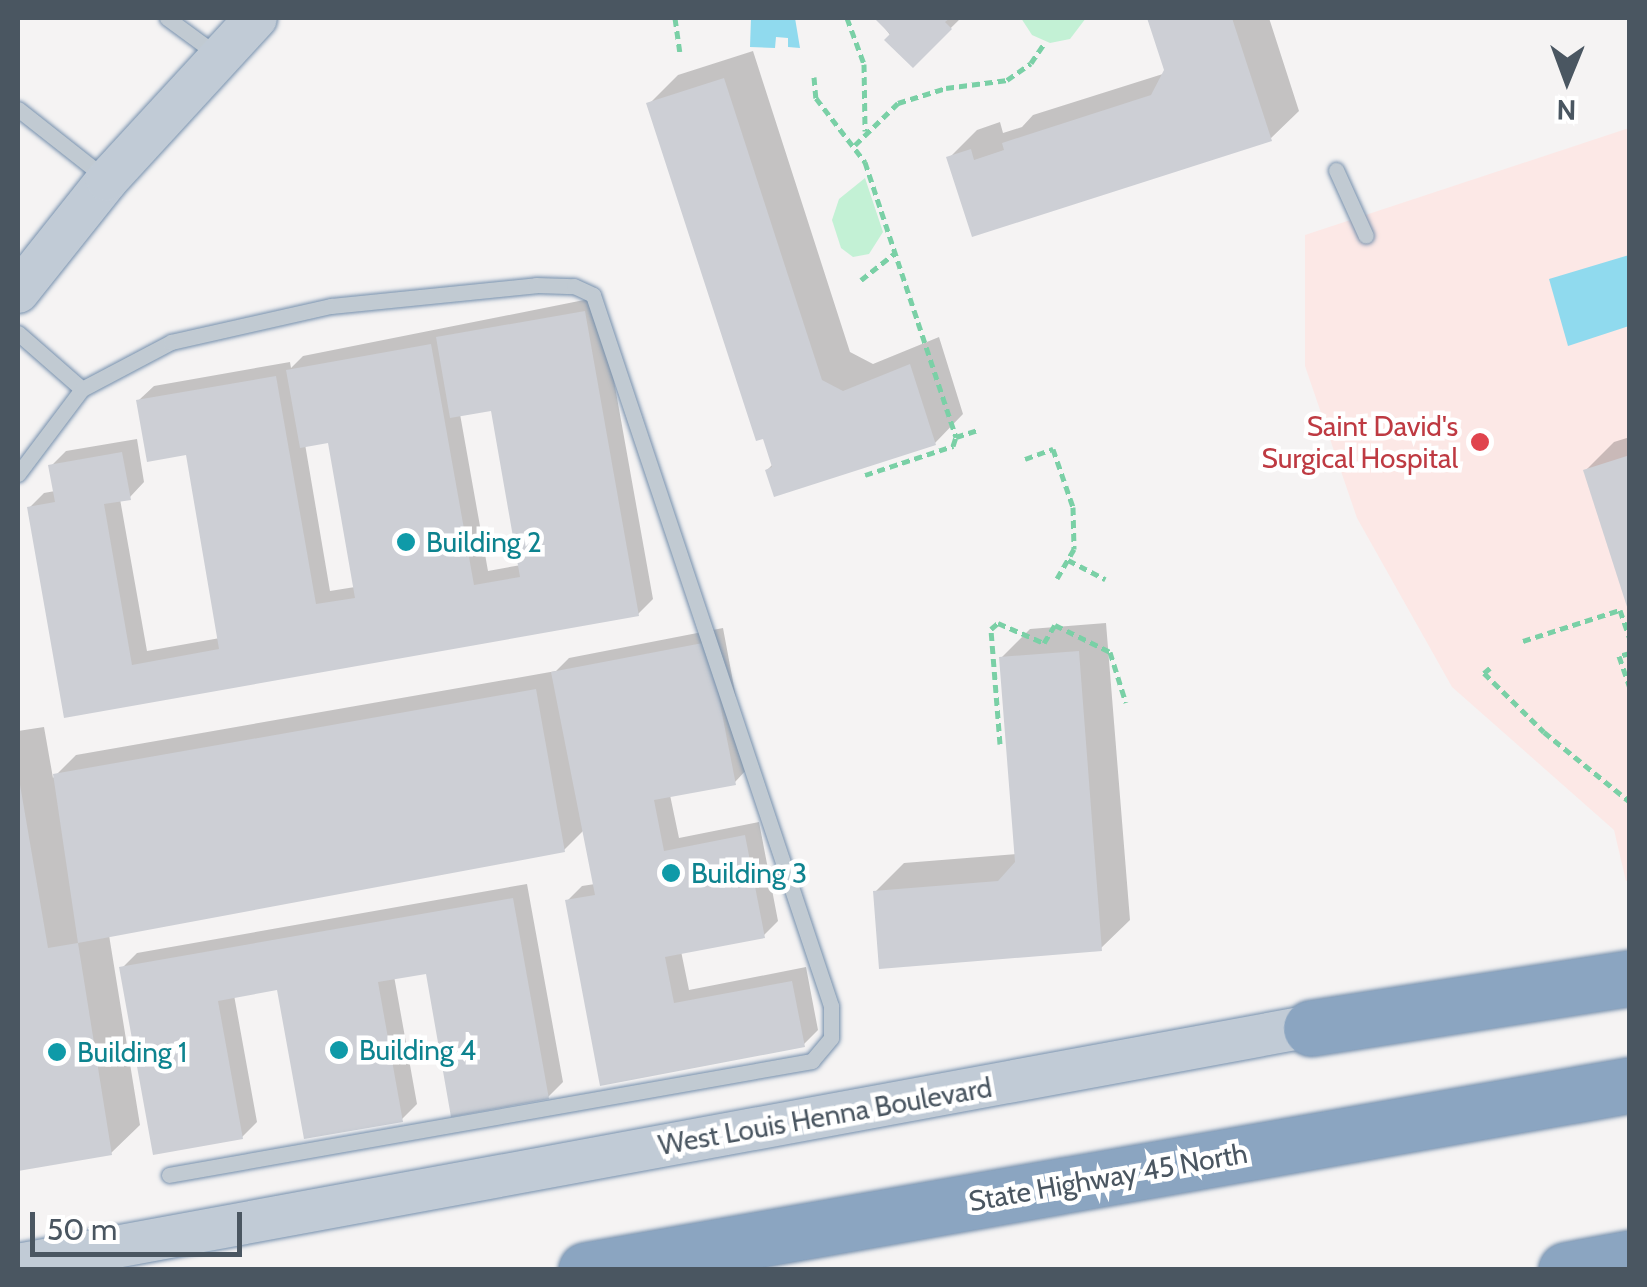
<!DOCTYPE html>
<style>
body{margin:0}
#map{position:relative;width:1647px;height:1287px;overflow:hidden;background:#f5f3f3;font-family:Cabin,sans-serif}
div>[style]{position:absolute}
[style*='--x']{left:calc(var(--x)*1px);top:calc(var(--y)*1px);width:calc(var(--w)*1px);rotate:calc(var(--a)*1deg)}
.medical>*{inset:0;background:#fce8e6}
.green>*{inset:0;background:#c3f1d5}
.water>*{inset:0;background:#90daee}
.shadow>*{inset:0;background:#0003}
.building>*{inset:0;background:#cdcfd5}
.path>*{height:5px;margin-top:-2.5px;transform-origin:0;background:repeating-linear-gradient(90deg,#7ad0a6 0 8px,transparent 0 13px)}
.roads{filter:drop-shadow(0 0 2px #7690ad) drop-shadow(0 0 2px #7690ad)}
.service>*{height:15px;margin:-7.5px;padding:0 7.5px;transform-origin:7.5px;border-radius:7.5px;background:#c1cad2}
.secondary>*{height:42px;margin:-21px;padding:0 21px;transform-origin:21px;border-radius:21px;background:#c1cbd6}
.motorway>*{height:55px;margin:-27.5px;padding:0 27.5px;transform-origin:27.5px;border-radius:27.5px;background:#8ba5c1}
.dots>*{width:28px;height:28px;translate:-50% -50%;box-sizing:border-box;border:5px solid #fff;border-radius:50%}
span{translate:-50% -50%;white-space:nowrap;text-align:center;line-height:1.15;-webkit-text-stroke:9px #fff;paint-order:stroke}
.health-label{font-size:28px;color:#be3a42}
.right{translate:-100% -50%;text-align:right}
.culture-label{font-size:28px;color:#0d838f}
.left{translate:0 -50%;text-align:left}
.street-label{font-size:28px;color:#4a5661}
.frame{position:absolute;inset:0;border:20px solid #4a5661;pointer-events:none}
.north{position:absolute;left:1517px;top:30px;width:100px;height:100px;-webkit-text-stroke:8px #fff;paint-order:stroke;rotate:181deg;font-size:28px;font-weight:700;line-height:40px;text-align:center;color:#4a5661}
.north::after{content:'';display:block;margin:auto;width:35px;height:45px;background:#4a5661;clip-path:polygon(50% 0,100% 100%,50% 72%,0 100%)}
.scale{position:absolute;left:30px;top:1212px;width:212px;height:45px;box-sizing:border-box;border:5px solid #4a5661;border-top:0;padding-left:12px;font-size:30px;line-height:35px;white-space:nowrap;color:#4a5661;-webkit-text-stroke:8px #fff;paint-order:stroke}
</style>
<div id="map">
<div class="medical">
<i style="clip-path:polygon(1629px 128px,1629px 880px,1626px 881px,1614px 830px,1452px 687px,1357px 518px,1305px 366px,1305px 235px)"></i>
</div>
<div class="green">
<i style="clip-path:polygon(1021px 18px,1086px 18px,1070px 39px,1050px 43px,1032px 35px)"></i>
<i style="clip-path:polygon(865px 178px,883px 232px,869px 254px,853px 257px,841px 248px,832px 220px,839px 199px)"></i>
</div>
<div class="water">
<i style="clip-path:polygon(751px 18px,795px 18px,800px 48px,788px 47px,788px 38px,776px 37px,775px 48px,750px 47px)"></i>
<i style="clip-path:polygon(1629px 255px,1629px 326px,1568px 346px,1549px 279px)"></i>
</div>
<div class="shadow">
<i style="clip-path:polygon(877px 18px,961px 18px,913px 65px)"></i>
<i style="clip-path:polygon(1150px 18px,1269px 18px,1299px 111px,1270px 139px,973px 234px,949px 158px,977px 130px,1000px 122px,1003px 133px,1022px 127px,1033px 115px,1166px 73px)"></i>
<i style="clip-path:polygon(753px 51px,850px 352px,873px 364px,939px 337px,963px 414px,935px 443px,767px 470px,773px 464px,649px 104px,678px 75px)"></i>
<i style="clip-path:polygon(evenodd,599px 297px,653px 599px,638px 614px,66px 715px,29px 508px,44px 493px,55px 491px,51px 466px,66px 451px,137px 439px,144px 482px,130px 497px,120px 499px,147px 651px,220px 638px,188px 452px,139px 400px,154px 386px,290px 362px,291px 368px,303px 356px,599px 297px,493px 409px,521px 565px,488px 571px,460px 414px,493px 409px,599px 297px,330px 440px,355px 587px,330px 591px,305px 444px,330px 440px)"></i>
<i style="clip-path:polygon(1630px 437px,1630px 608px,1586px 470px,1614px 442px)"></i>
<i style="clip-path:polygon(1106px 623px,1130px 920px,1101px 948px,875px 892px,904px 863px,1017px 854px,1001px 658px,1030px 629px)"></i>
<i style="clip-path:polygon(723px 628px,749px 767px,735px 782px,670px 795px,679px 838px,759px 822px,778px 921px,763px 936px,681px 951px,689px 990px,806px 967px,818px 1030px,803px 1045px,602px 1083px,567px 901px,582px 886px,595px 884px,584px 830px,564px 850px,109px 935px,140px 1125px,111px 1153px,18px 1168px,18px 731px,44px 727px,53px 778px,76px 755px,556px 671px,569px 658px)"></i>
<i style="clip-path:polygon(527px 884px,563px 1082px,548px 1097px,428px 971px,394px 976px,417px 1104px,402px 1119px,279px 987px,234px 995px,257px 1122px,242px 1137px,122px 968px,137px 953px)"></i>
</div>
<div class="building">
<i style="clip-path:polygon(874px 18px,950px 18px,945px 22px,952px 29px,913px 68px,884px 40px,890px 34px)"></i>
<i style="clip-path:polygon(1147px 18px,1232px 18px,1272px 141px,972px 237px,946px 157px,971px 149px,974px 160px,1004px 150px,1002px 143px,1151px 95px,1164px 70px)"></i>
<i style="clip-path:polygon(724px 78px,822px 380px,843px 391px,910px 364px,936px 445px,774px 497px,765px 470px,772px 467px,763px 439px,756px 441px,646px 103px)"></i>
<i style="clip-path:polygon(585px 311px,639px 616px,64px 718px,27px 507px,55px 502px,48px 465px,122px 452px,131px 500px,104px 504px,132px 665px,219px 649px,186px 455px,147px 462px,136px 400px,276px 376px,316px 604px,355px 598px,328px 443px,300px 448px,286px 370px,431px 344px,474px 585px,520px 577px,491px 411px,450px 418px,436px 337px)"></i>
<i style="clip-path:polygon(1630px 455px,1630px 613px,1629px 613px,1583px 470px)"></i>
<i style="clip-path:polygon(708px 642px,736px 785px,654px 800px,664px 851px,745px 835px,765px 938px,665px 957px,674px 1003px,792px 981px,805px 1047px,600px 1086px,565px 900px,595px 895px,551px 672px)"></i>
<i style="clip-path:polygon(1079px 651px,1102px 951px,879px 969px,873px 891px,998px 881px,1015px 862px,999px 657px)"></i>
<i style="clip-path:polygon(536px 689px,565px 852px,78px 943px,112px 1155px,18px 1171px,18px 773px,48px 948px,78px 943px,53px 774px)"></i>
<i style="clip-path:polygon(513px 898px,549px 1099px,451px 1117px,426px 974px,378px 982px,403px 1122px,304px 1139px,277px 990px,218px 1001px,243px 1139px,153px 1155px,119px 967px)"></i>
</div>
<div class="path">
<i style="--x:675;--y:18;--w:34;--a:82"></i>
<i style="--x:847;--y:18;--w:49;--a:69.7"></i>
<i style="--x:864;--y:64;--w:67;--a:89.1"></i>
<i style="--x:814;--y:77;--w:21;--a:85"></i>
<i style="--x:816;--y:98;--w:81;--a:52.6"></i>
<i style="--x:865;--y:162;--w:290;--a:71.7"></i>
<i style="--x:855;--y:145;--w:60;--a:-44.3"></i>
<i style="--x:898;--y:103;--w:50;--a:-17.4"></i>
<i style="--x:946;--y:88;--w:62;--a:-7.5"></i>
<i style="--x:1007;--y:80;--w:29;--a:-35"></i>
<i style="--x:1031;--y:63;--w:25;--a:-56"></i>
<i style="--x:861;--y:280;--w:43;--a:-38.5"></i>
<i style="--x:1025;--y:459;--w:30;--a:-20"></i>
<i style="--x:1053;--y:449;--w:61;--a:71"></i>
<i style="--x:1073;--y:507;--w:42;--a:88.6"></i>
<i style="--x:1074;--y:549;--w:34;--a:120"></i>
<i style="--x:865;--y:475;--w:93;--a:-18.2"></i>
<i style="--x:953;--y:446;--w:9;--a:-72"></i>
<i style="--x:956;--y:437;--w:25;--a:-18"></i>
<i style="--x:1068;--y:560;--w:42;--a:27.2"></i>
<i style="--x:1523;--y:641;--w:102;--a:-17.7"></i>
<i style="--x:1620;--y:610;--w:31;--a:71"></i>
<i style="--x:1630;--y:653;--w:11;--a:165"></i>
<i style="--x:1619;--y:656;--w:34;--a:71"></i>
<i style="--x:1490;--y:668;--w:8;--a:140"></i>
<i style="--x:1484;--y:673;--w:84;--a:44.5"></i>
<i style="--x:1544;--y:732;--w:111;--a:39.1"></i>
<i style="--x:1000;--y:744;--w:115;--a:-94.5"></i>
<i style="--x:991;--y:629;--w:9;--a:-41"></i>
<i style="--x:998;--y:623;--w:50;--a:23.5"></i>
<i style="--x:1044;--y:643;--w:21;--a:-59"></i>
<i style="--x:1055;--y:625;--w:61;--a:26.1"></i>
<i style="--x:1110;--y:652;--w:53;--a:72.6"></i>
</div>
<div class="roads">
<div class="service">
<i style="--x:167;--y:18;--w:64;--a:36.2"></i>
<i style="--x:18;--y:109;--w:110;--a:38.3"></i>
<i style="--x:1336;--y:170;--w:72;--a:65.6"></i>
<i style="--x:18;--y:333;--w:85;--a:41.2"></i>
<i style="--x:18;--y:474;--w:106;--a:-53"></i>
<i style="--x:82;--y:389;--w:101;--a:-27.8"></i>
<i style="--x:171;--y:342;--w:164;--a:-12.7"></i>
<i style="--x:331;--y:306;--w:206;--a:-5.8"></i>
<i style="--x:536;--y:285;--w:38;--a:2"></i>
<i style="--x:574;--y:286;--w:21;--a:25"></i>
<i style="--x:593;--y:295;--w:750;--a:71.49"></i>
<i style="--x:831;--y:1006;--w:32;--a:90"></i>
<i style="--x:831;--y:1038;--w:30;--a:130"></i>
<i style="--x:812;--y:1061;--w:653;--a:169.95"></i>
</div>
<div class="secondary">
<i style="--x:18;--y:292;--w:143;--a:-51.5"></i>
<i style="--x:107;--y:180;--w:220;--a:-47.4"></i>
<i style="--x:18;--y:1265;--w:1342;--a:-10.47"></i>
</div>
<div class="motorway">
<i style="--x:1311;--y:1028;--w:323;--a:-8.9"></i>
<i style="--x:586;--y:1270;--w:1060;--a:-10.05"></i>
<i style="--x:1566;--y:1270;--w:65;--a:-10.6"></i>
</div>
</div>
<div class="dots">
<i style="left:1480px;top:442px;background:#e0444e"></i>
<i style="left:406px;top:542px;background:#0f9aa8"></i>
<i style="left:671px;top:873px;background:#0f9aa8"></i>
<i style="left:339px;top:1050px;background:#0f9aa8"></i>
<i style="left:57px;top:1052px;background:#0f9aa8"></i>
</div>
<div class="health-label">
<span class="right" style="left:1458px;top:442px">Saint David's<br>Surgical Hospital</span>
</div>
<div class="culture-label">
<span class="left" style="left:426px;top:542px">Building 2</span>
<span class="left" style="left:691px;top:873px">Building 3</span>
<span class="left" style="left:359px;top:1050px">Building 4</span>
<span class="left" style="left:77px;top:1052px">Building 1</span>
</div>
<div class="street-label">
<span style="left:825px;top:1116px;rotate:-10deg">West Louis Henna Boulevard</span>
<span style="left:1108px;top:1177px;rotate:-10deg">State Highway 45 North</span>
</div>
<div class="frame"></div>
<div class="north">N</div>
<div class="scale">50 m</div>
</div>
